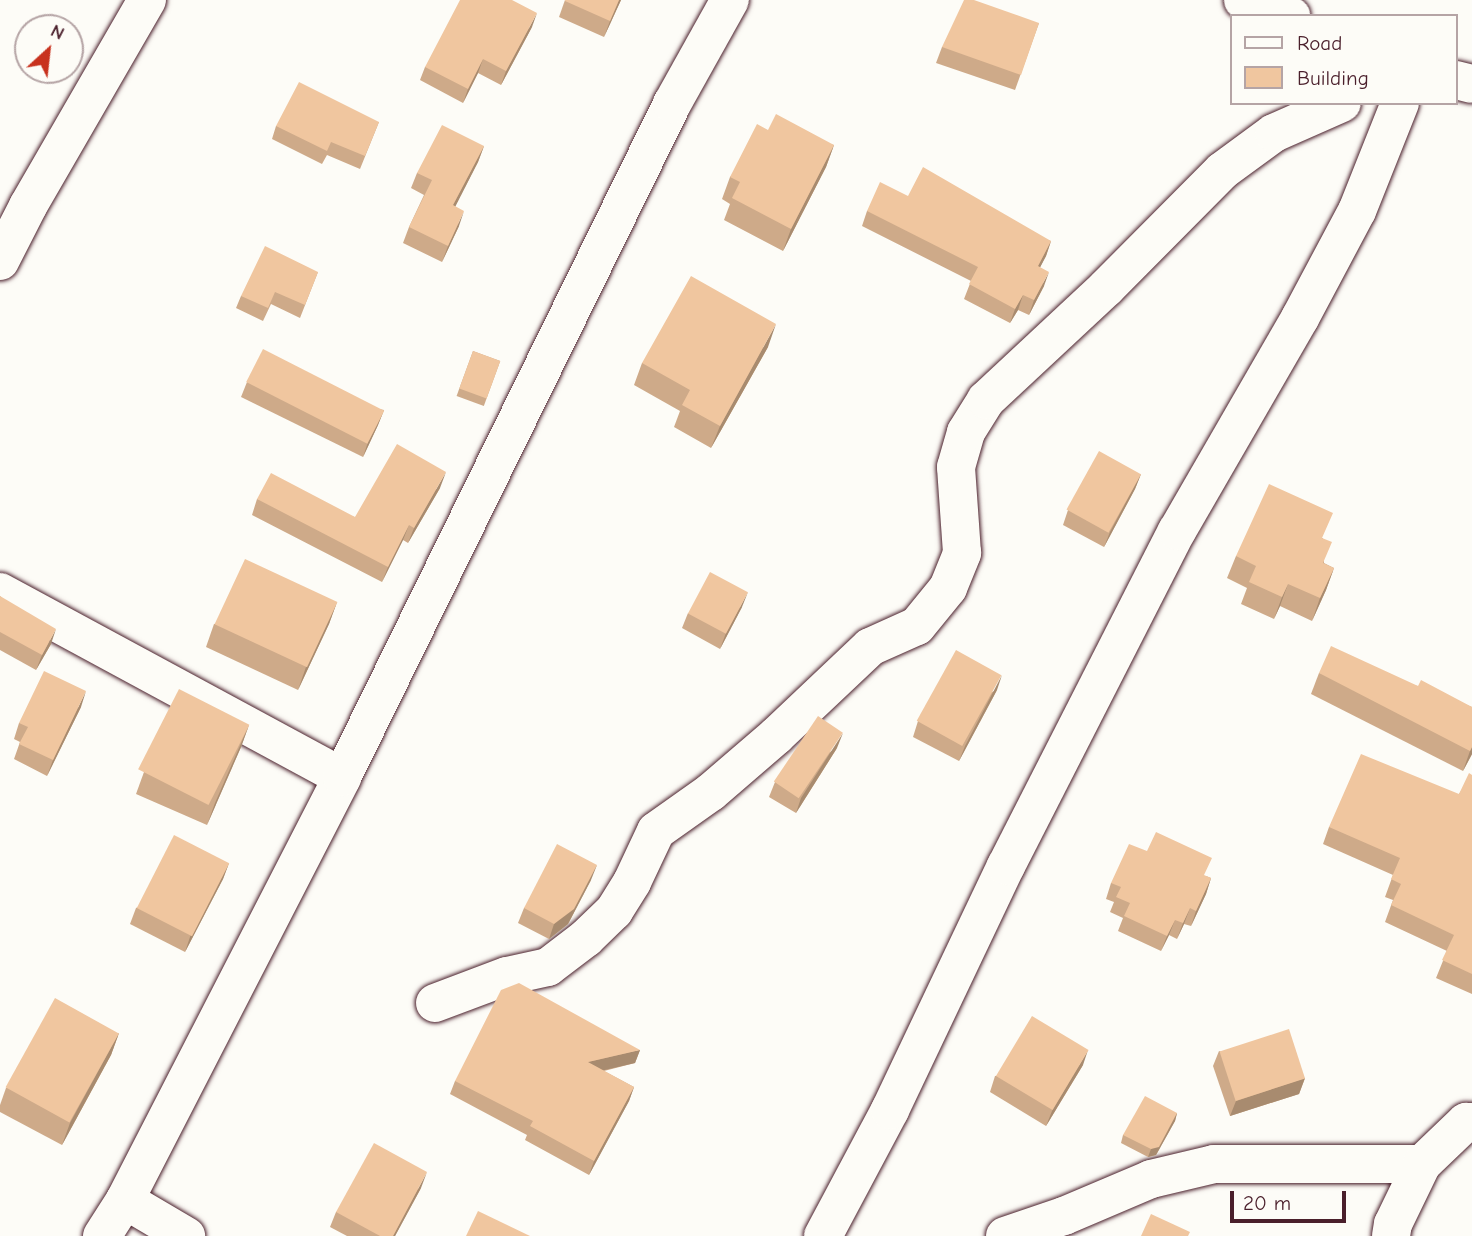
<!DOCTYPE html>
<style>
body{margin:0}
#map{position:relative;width:1472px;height:1236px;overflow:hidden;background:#fdfcf7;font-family:"Comic Neue",sans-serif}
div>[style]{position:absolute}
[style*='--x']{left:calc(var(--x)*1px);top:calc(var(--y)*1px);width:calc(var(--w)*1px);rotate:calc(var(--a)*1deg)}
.roads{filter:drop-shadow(0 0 2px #4a1f2b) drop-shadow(0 0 2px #4a1f2b)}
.minor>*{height:38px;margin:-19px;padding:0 19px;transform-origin:19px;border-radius:19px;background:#fdfcf7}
.wall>*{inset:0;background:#ceaa89;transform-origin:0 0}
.shaded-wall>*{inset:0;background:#a88b6f}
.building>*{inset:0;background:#f0c69f;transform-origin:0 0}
span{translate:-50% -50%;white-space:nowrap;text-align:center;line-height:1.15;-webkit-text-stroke:5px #fdfcf7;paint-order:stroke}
.legend{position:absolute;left:1230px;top:14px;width:228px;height:91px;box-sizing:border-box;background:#fdfcf7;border:2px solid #b5a4a5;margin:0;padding:9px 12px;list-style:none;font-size:21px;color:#4a1f2b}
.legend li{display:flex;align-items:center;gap:14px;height:35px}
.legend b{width:35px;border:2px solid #b5a4a5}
.north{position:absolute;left:14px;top:14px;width:70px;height:70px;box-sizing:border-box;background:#fdfcf7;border:2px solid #b5a4a5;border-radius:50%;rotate:27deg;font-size:19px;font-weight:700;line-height:28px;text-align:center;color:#4a1f2b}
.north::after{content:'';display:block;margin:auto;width:24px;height:32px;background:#c8321e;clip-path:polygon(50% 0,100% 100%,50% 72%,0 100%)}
.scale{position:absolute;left:1230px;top:1191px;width:116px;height:32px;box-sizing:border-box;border:4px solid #4a1f2b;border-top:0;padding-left:9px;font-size:21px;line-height:24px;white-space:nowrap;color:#4a1f2b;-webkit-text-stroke:5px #fdfcf7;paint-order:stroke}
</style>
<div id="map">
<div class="roads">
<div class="minor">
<i style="--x:1243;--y:0;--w:51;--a:18.4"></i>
<i style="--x:1456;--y:80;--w:16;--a:14"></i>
<i style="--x:0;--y:261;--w:62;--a:-63"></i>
<i style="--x:28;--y:206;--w:238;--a:-60"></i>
<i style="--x:0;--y:592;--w:389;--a:28.4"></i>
<i style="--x:435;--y:1003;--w:77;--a:-20.6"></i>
<i style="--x:507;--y:976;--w:42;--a:-12.4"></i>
<i style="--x:548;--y:967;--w:48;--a:-37.3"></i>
<i style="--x:586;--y:938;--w:39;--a:-44"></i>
<i style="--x:614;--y:911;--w:34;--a:-58"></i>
<i style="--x:632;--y:882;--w:56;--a:-64.8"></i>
<i style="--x:656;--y:831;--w:67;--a:-35.3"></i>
<i style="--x:711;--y:792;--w:86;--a:-40.7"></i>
<i style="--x:776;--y:736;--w:129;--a:-43.4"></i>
<i style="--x:870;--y:647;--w:51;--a:-24.1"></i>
<i style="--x:917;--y:626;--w:49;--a:-50.8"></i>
<i style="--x:948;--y:588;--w:38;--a:-68"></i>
<i style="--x:962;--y:553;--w:86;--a:-94"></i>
<i style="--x:956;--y:467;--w:36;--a:-74"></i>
<i style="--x:966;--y:432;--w:38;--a:-58"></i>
<i style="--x:986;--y:400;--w:164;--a:-43"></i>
<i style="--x:1106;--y:288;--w:165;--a:-45.2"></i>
<i style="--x:1222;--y:171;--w:64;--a:-36.2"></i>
<i style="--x:1274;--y:133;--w:74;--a:-23.8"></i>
<i style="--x:125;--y:1200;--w:71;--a:30.5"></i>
<i style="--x:102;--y:1236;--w:43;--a:-57.4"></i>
<i style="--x:125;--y:1200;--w:475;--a:-62.8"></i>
<i style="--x:342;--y:777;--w:750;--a:-63.88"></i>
<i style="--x:672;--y:104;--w:119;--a:-60.9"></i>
<i style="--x:823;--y:1236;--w:143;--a:-62"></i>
<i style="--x:890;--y:1110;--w:270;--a:-64.6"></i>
<i style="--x:1006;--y:866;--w:376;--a:-63"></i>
<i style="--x:1177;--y:531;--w:246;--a:-60"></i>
<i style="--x:1300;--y:318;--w:121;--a:-62"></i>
<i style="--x:1357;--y:211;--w:116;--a:-68.3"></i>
<i style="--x:1005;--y:1236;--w:62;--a:-18.7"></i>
<i style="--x:1064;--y:1216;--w:95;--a:-23"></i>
<i style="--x:1151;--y:1179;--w:65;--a:-13.4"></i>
<i style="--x:1214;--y:1164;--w:208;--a:0"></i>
<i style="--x:1391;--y:1236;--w:12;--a:-81"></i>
<i style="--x:1393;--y:1224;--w:67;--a:-64.2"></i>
<i style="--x:1422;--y:1164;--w:61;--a:-43.7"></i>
<i style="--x:1466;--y:1122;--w:6;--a:0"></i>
</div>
</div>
<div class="wall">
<i style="clip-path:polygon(565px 0,621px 0,604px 37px,559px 17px)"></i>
<i style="clip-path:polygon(1039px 23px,1015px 90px,936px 63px,942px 47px)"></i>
<i style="clip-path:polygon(532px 27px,501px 85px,478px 73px,463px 103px,420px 80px,425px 67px)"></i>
<i style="clip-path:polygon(379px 122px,360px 169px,327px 155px,322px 164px,272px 139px,276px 126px)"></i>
<i style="clip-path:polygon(768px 130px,834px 145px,826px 167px,783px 251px,724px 220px,730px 204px,722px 199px,730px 177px)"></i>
<i style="clip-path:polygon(484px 146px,478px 162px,455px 206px,459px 226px,442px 262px,403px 243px,409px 227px,424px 195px,411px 188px,417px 173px)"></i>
<i style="clip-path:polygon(908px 196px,1051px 241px,1046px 256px,1040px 267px,1044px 286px,1029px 315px,1018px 310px,1010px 323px,964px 299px,971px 281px,862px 226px,867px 211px)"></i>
<i style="clip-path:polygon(318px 272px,300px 318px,271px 304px,263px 321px,236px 308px,241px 296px)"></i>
<i style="clip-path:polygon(768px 347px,711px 448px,674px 427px,680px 411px,634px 385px,642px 363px)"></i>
<i style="left:473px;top:351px;width:29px;height:48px;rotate:20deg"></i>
<i style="clip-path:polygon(247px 382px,384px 410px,378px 425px,363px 457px,241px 397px)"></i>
<i style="clip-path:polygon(1141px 474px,1135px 489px,1104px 547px,1063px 525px,1068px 510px)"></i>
<i style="clip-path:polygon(440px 488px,408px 543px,403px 540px,382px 582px,252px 515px,257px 499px,355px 517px)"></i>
<i style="clip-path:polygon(1323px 538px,1324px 563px,1334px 568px,1326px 590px,1312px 621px,1280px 606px,1274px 619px,1241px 604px,1247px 588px,1227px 578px,1236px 556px)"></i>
<i style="clip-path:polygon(0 596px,51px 644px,36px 670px,0 650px)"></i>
<i style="clip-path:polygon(337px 602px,329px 624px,298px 690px,206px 647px,214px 624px)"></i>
<i style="clip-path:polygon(742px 607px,720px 649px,682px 628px,688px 613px)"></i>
<i style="clip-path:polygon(1319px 673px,1418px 686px,1472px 707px,1472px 754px,1463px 771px,1311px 694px)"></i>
<i style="clip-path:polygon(997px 690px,959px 761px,913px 737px,918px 721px)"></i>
<i style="clip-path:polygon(81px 707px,47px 776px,14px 759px,20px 742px,14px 739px,19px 723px)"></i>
<i style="clip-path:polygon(249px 725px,241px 747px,207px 825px,136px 794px,144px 772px)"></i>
<i style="clip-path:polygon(837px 748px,796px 813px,769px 797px,775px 782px)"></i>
<i style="clip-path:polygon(1472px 775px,1472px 994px,1436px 978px,1447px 951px,1385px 922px,1393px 900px,1385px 897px,1393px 875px,1323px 844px,1329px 827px,1459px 794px)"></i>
<i style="clip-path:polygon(229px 863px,223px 879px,185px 952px,130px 924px,136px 908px)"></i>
<i style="clip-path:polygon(1206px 876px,1211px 878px,1206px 894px,1191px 926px,1184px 924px,1177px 939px,1169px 935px,1161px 951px,1118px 931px,1123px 918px,1110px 912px,1114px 902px,1106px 899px,1111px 883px)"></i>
<i style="clip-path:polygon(591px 880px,568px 924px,549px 939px,518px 923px,524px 908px)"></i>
<i style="clip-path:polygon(119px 1033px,111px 1055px,62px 1145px,0 1112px,0 1105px,6px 1088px)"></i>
<i style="clip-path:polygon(640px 1050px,635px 1063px,604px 1071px,634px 1087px,629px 1101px,589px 1175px,525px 1140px,527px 1135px,450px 1094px,455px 1081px)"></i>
<i style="clip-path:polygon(1219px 1051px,1305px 1078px,1299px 1094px,1230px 1116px,1213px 1066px)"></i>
<i style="clip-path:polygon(1083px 1065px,1046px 1126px,990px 1092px,995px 1076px)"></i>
<i style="clip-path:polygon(1177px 1113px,1175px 1121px,1156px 1155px,1148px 1157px,1121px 1143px,1123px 1135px)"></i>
<i style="clip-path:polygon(421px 1188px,395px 1236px,347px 1236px,330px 1227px,336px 1212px)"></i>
</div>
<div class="shaded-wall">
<i style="clip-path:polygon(619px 0,621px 0,604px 37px,610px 21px)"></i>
<i style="clip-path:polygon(537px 13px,532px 27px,501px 85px,506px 71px)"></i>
<i style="clip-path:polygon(483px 59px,478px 73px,463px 103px,468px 89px)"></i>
<i style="clip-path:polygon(834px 145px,826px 167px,783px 251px,791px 229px)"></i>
<i style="clip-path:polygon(484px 146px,478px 162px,448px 221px,453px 205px)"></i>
<i style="clip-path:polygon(464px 211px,459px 226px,442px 262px,448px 246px)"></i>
<i style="clip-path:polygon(1051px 241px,1046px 256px,1033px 281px,1038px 266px)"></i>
<i style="clip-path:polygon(1049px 272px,1044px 286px,1029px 315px,1034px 300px)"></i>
<i style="clip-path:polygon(1023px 295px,1018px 310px,1010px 323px,1015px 309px)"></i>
<i style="clip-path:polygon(776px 324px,768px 347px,711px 448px,720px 426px)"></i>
<i style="clip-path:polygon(384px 410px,378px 425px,363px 457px,368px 442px)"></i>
<i style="clip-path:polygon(446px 472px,440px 488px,408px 543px,414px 528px)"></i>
<i style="clip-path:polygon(1141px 474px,1135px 489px,1104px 547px,1110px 532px)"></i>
<i style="clip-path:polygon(409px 525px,403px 540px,382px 582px,388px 567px)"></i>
<i style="clip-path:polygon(1334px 568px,1326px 590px,1312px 621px,1320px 598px)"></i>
<i style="clip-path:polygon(1288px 584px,1280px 606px,1274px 619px,1282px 597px)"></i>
<i style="clip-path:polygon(748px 592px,742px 607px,720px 649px,726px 633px)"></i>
<i style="clip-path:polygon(337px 602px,329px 624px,298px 690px,306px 667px)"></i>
<i style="clip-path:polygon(56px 629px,51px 644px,36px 670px,42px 655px)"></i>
<i style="clip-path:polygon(1002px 675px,997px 690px,959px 761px,965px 746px)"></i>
<i style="clip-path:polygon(86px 691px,81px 707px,47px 776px,53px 760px)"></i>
<i style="clip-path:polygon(249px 725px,241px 747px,207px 825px,215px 803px)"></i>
<i style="clip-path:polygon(843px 733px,837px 748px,796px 813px,801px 798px)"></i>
<i style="clip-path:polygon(1472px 747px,1472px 754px,1463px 771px,1470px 751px)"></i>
<i style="clip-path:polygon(229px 863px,223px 879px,185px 952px,190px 937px)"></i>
<i style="clip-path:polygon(597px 865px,591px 880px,568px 924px,549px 939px,554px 924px)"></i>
<i style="clip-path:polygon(1211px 878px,1206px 894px,1191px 926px,1196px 911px)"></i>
<i style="clip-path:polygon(1190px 908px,1184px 924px,1177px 939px,1183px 923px)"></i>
<i style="clip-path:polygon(1175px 920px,1169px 935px,1161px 951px,1167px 936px)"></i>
<i style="clip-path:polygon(119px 1033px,111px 1055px,62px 1145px,70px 1123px)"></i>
<i style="clip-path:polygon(640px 1050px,635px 1063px,583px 1075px,588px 1062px)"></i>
<i style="clip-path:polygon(1088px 1050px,1083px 1065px,1046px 1126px,1052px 1111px)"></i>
<i style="clip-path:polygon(1305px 1078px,1299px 1094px,1230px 1116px,1236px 1101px)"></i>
<i style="clip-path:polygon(634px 1087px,629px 1101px,589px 1175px,594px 1161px)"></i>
<i style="clip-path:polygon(1177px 1113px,1175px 1121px,1156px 1155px,1148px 1157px,1151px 1149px)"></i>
<i style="clip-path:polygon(427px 1172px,421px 1188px,395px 1236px,393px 1236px)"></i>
</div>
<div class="building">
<i style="clip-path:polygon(460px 0,512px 0,537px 13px,506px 71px,483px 59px,468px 89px,425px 67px)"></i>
<i style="clip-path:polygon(565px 0,619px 0,610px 21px,565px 1px)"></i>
<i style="clip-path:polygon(964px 0,974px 0,1039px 23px,1021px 75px,942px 47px)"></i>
<i style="clip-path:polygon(299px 82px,379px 122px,365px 156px,331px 142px,327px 151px,276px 126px)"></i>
<i style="clip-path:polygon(776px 114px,834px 145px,791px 229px,732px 198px,740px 182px,730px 177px,757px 124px,768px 130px)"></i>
<i style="clip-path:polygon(442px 125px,484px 146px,453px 205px,464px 211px,448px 246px,409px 227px,432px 180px,417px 173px)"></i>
<i style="clip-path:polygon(923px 167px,1051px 241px,1038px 266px,1049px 272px,1034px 300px,1023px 295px,1015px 309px,969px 284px,978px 267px,867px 211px,880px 182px,908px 196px)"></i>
<i style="clip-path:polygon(265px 246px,318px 272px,305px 305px,275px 292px,268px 308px,241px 296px)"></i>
<i style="clip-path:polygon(691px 276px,776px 324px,720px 426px,682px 405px,690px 390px,642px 363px)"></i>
<i style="left:263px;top:349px;width:136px;height:37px;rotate:27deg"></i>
<i style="left:473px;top:351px;width:29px;height:40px;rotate:20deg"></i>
<i style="clip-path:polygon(397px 444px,446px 472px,414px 528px,409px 525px,388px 567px,257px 499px,271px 473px,355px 517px)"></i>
<i style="left:1099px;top:451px;width:48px;height:67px;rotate:29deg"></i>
<i style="clip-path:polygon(1269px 484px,1333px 513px,1322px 538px,1332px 542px,1323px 563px,1334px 568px,1320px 598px,1288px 584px,1282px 597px,1249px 582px,1256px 566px,1236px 556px)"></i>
<i style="left:245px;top:559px;width:102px;height:72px;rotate:25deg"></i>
<i style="left:710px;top:572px;width:43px;height:47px;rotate:28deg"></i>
<i style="clip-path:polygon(0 596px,56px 629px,42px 655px,0 632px)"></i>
<i style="clip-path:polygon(1331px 646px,1418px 686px,1421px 680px,1472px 707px,1472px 747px,1470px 751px,1319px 673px)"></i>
<i style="left:956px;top:650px;width:52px;height:81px;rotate:29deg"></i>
<i style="clip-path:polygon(44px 671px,86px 691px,53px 760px,19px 744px,28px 727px,19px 723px)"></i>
<i style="left:179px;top:689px;width:79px;height:90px;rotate:27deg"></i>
<i style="left:818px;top:716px;width:30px;height:79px;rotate:34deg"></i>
<i style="clip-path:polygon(1361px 754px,1459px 794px,1469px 773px,1472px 775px,1472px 974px,1442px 960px,1454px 935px,1391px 905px,1401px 884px,1391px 879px,1400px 858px,1329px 827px)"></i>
<i style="clip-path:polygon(1156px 832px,1212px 858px,1204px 875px,1211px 878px,1196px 911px,1190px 908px,1183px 923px,1175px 920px,1167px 936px,1124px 916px,1130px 903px,1116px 897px,1121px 887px,1111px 883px,1129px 844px,1147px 851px)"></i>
<i style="left:174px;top:835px;width:62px;height:82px;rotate:27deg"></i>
<i style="clip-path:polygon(557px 844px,597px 865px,574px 909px,554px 924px,524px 908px)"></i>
<i style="clip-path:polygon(519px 983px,640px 1050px,588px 1062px,634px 1087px,594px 1161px,530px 1126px,533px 1121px,455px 1081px,501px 990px)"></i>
<i style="left:55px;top:998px;width:73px;height:102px;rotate:29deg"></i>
<i style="left:1032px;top:1016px;width:66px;height:70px;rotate:31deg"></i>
<i style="left:1289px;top:1029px;width:52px;height:73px;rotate:72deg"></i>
<i style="clip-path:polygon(1145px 1096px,1177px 1113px,1159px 1147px,1151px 1149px,1123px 1135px)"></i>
<i style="clip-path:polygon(374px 1143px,427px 1172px,393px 1236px,380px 1236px,336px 1212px)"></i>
<i style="clip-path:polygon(478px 1211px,530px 1236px,466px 1236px)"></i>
<i style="clip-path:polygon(1151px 1214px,1190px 1232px,1188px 1236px,1141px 1236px)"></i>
</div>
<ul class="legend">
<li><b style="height:9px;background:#fdfcf7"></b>Road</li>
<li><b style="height:19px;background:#f0c69f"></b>Building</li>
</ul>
<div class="north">N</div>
<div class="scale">20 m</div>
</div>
